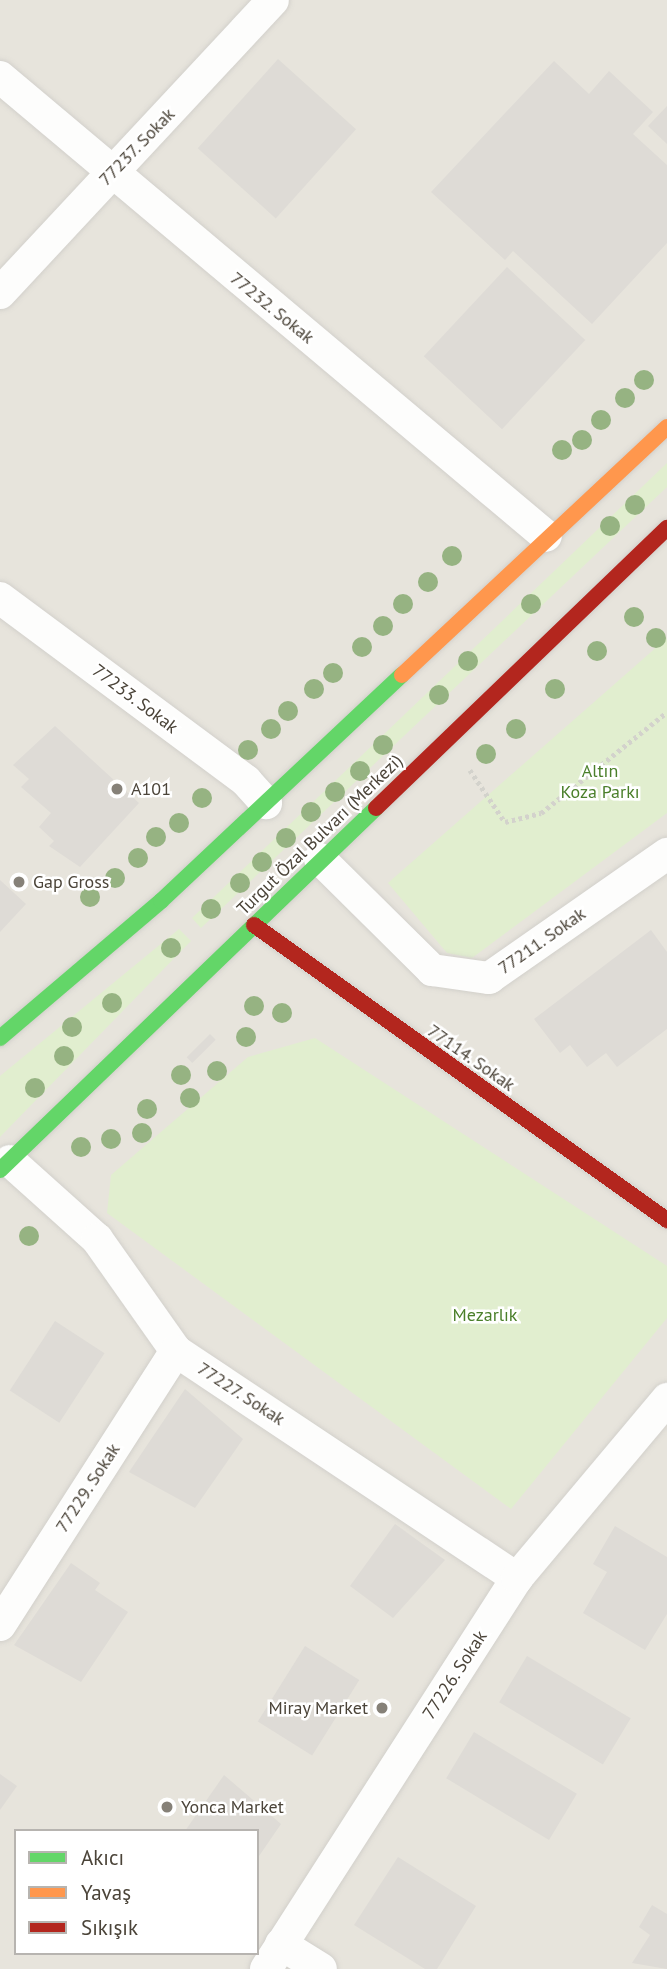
<!DOCTYPE html>
<meta charset="utf-8">
<style>
body{margin:0}
#map{position:relative;width:667px;height:1969px;overflow:hidden;background:#f4f2ee;font-family:"PT Sans",sans-serif}
div>[style]{position:absolute}
[style*='--x']{left:calc(var(--x)*1px);top:calc(var(--y)*1px);width:calc(var(--w)*1px);rotate:calc(var(--a)*1deg)}
.residential>*{inset:0;background:#e7e4dc}
.green>*{inset:0;background:#e1eecf}
.building>*{inset:0;background:#dedbd6;transform-origin:0 0}
.path>*{height:4.5px;margin-top:-2.25px;transform-origin:0;background:repeating-linear-gradient(90deg,#d3d2cc 0 3.5px,transparent 0 7px)}
.roads{filter:drop-shadow(0 0 2px #d2d0cb) drop-shadow(0 0 2px #d2d0cb)}
.street>*{height:32px;margin:-16px;padding:0 16px;transform-origin:16px;border-radius:16px;background:#fdfdfc}
.fast>*{height:16px;margin:-8px;padding:0 8px;transform-origin:8px;border-radius:8px;background:#63d668}
.slow>*{height:16px;margin:-8px;padding:0 8px;transform-origin:8px;border-radius:8px;background:#ff974d}
.jam>*{height:16px;margin:-8px;padding:0 8px;transform-origin:8px;border-radius:8px;background:#b3261e}
.trees>*{width:20px;height:20px;margin:-10px;border-radius:50%;background:#96b382}
.dots>*{width:19px;height:19px;translate:-50% -50%;box-sizing:border-box;border:4px solid #fff;border-radius:50%}
span{translate:-50% -50%;white-space:nowrap;text-align:center;line-height:1.15;-webkit-text-stroke:5px #fff;paint-order:stroke}
.street-label{font-size:18px;color:#4b4439}
.park-label{font-size:18px;color:#4a7f2a}
.poi-label{font-size:18px;color:#4b4439}
.left{translate:0 -50%;text-align:left}
.right{translate:-100% -50%;text-align:right}
.legend{position:absolute;left:14px;top:1829px;width:245px;height:126px;box-sizing:border-box;background:#fff;border:2px solid #b7b4b0;margin:0;padding:9px 12px;list-style:none;font-size:21px;color:#4b4439}
.legend li{display:flex;align-items:center;gap:14px;height:35px}
.legend b{width:35px;border:2px solid #b7b4b0}
</style>
<div id="map">
<div class="residential">
<i style="clip-path:polygon(evenodd,0 0,667px 0,667px 1969px,0 1969px,0 0,16px 1831px,257px 1831px,257px 1953px,16px 1953px,16px 1831px)"></i>
</div>
<div class="green">
<i style="clip-path:polygon(667px 463px,667px 487px,201px 928px,192px 918px)"></i>
<i style="clip-path:polygon(667px 638px,667px 813px,472px 958px,447px 953px,388px 883px)"></i>
<i style="clip-path:polygon(179px 929px,191px 941px,0 1137px,0 1076px)"></i>
<i style="clip-path:polygon(315px 1038px,667px 1266px,667px 1318px,511px 1509px,107px 1213px,111px 1175px,248px 1057px)"></i>
</div>
<div class="building">
<i style="left:278px;top:59px;width:105px;height:120px;rotate:42deg"></i>
<i style="clip-path:polygon(554px 61px,589px 94px,609px 71px,653px 112px,633px 134px,667px 165px,667px 243px,592px 324px,513px 251px,505px 260px,431px 192px)"></i>
<i style="clip-path:polygon(667px 106px,667px 144px,648px 126px)"></i>
<i style="left:507px;top:267px;width:107px;height:122px;rotate:43deg"></i>
<i style="clip-path:polygon(55px 726px,139px 803px,80px 867px,49px 846px,54px 841px,39px 827px,51px 813px,21px 787px,29px 779px,13px 765px)"></i>
<i style="clip-path:polygon(0 880px,26px 904px,0 932px)"></i>
<i style="clip-path:polygon(651px 930px,667px 952px,667px 1029px,617px 1067px,606px 1053px,587px 1067px,570px 1045px,560px 1053px,534px 1019px)"></i>
<i style="left:210px;top:1034px;width:8px;height:33px;rotate:45deg"></i>
<i style="left:55px;top:1321px;width:59px;height:83px;rotate:33deg"></i>
<i style="clip-path:polygon(185px 1389px,243px 1439px,195px 1508px,129px 1472px)"></i>
<i style="clip-path:polygon(395px 1524px,445px 1560px,393px 1618px,350px 1586px)"></i>
<i style="clip-path:polygon(615px 1526px,667px 1557px,667px 1614px,645px 1650px,583px 1613px,607px 1572px,593px 1564px)"></i>
<i style="clip-path:polygon(71px 1563px,100px 1583px,95px 1590px,128px 1612px,81px 1682px,14px 1645px)"></i>
<i style="left:305px;top:1646px;width:64px;height:89px;rotate:32deg"></i>
<i style="left:527px;top:1656px;width:121px;height:54px;rotate:31deg"></i>
<i style="left:474px;top:1732px;width:120px;height:54px;rotate:31deg"></i>
<i style="clip-path:polygon(0 1774px,17px 1786px,0 1810px)"></i>
<i style="clip-path:polygon(224px 1775px,281px 1824px,257px 1859px,257px 1831px,185px 1831px)"></i>
<i style="clip-path:polygon(398px 1857px,476px 1906px,437px 1969px,425px 1969px,354px 1925px)"></i>
<i style="clip-path:polygon(652px 1905px,667px 1914px,667px 1969px,632px 1963px,650px 1935px,639px 1927px)"></i>
</div>
<div class="path">
<i style="--x:470;--y:770;--w:63;--a:56.1"></i>
<i style="--x:505;--y:822;--w:37;--a:-14"></i>
<i style="--x:541;--y:813;--w:161;--a:-38.7"></i>
</div>
<div class="roads">
<div class="street">
<i style="--x:0;--y:77;--w:713;--a:40.05"></i>
<i style="--x:0;--y:293;--w:400;--a:-47"></i>
<i style="--x:0;--y:598;--w:307;--a:36.6"></i>
<i style="--x:246;--y:781;--w:30;--a:48"></i>
<i style="--x:320;--y:859;--w:158;--a:44.7"></i>
<i style="--x:432;--y:970;--w:58;--a:8"></i>
<i style="--x:489;--y:978;--w:217;--a:-34.9"></i>
<i style="--x:10;--y:1161;--w:117;--a:41.9"></i>
<i style="--x:97;--y:1239;--w:137;--a:54.8"></i>
<i style="--x:176;--y:1351;--w:410;--a:33.7"></i>
<i style="--x:0;--y:1625;--w:326;--a:-57.3"></i>
<i style="--x:281;--y:1944;--w:47;--a:32"></i>
<i style="--x:266;--y:1969;--w:465;--a:-57.3"></i>
<i style="--x:517;--y:1578;--w:234;--a:-50"></i>
</div>
<div class="fast">
<i style="--x:0;--y:1038;--w:211;--a:-40.4"></i>
<i style="--x:161;--y:901;--w:330;--a:-43.2"></i>
<i style="--x:0;--y:1170;--w:522;--a:-43.91"></i>
</div>
<div class="slow">
<i style="--x:402;--y:675;--w:363;--a:-43.1"></i>
</div>
<div class="jam">
<i style="--x:376;--y:808;--w:404;--a:-43.9"></i>
<i style="--x:254;--y:925;--w:508;--a:35.54"></i>
</div>
</div>
<div class="trees">
<i style="left:644px;top:380px"></i>
<i style="left:625px;top:398px"></i>
<i style="left:601px;top:420px"></i>
<i style="left:582px;top:440px"></i>
<i style="left:562px;top:450px"></i>
<i style="left:635px;top:505px"></i>
<i style="left:610px;top:526px"></i>
<i style="left:452px;top:556px"></i>
<i style="left:428px;top:582px"></i>
<i style="left:403px;top:604px"></i>
<i style="left:531px;top:604px"></i>
<i style="left:634px;top:617px"></i>
<i style="left:383px;top:626px"></i>
<i style="left:656px;top:638px"></i>
<i style="left:362px;top:647px"></i>
<i style="left:597px;top:651px"></i>
<i style="left:468px;top:661px"></i>
<i style="left:333px;top:673px"></i>
<i style="left:314px;top:689px"></i>
<i style="left:555px;top:689px"></i>
<i style="left:439px;top:695px"></i>
<i style="left:288px;top:711px"></i>
<i style="left:271px;top:729px"></i>
<i style="left:516px;top:729px"></i>
<i style="left:383px;top:745px"></i>
<i style="left:248px;top:750px"></i>
<i style="left:486px;top:754px"></i>
<i style="left:360px;top:771px"></i>
<i style="left:335px;top:792px"></i>
<i style="left:202px;top:798px"></i>
<i style="left:311px;top:812px"></i>
<i style="left:179px;top:823px"></i>
<i style="left:156px;top:837px"></i>
<i style="left:286px;top:838px"></i>
<i style="left:138px;top:858px"></i>
<i style="left:262px;top:862px"></i>
<i style="left:115px;top:878px"></i>
<i style="left:240px;top:883px"></i>
<i style="left:90px;top:897px"></i>
<i style="left:211px;top:909px"></i>
<i style="left:171px;top:948px"></i>
<i style="left:112px;top:1003px"></i>
<i style="left:254px;top:1006px"></i>
<i style="left:282px;top:1013px"></i>
<i style="left:72px;top:1027px"></i>
<i style="left:246px;top:1037px"></i>
<i style="left:64px;top:1056px"></i>
<i style="left:217px;top:1071px"></i>
<i style="left:181px;top:1075px"></i>
<i style="left:35px;top:1088px"></i>
<i style="left:190px;top:1098px"></i>
<i style="left:147px;top:1109px"></i>
<i style="left:142px;top:1133px"></i>
<i style="left:111px;top:1139px"></i>
<i style="left:81px;top:1147px"></i>
<i style="left:29px;top:1236px"></i>
</div>
<div class="dots">
<i style="left:117px;top:789px;background:#868178"></i>
<i style="left:19px;top:882px;background:#868178"></i>
<i style="left:382px;top:1708px;background:#868178"></i>
<i style="left:167px;top:1807px;background:#868178"></i>
</div>
<div class="street-label">
<span style="left:137px;top:147px;rotate:-46deg">77237. Sokak</span>
<span style="left:272px;top:308px;rotate:39deg">77232. Sokak</span>
<span style="left:135px;top:699px;rotate:37deg">77233. Sokak</span>
<span style="left:320px;top:835px;rotate:-44deg">Turgut Özal Bulvarı (Merkezi)</span>
<span style="left:542px;top:941px;rotate:-35deg">77211. Sokak</span>
<span style="left:471px;top:1058px;rotate:35deg">77114. Sokak</span>
<span style="left:241px;top:1394px;rotate:33deg">77227. Sokak</span>
<span style="left:88px;top:1488px;rotate:-57deg">77229. Sokak</span>
<span style="left:455px;top:1675px;rotate:-57deg">77226. Sokak</span>
</div>
<div class="park-label">
<span style="left:600px;top:782px">Altın<br>Koza Parkı</span>
<span style="left:485px;top:1315px">Mezarlık</span>
</div>
<div class="poi-label">
<span class="left" style="left:131px;top:789px">A101</span>
<span class="left" style="left:33px;top:882px">Gap Gross</span>
<span class="right" style="left:368px;top:1708px">Miray Market</span>
<span class="left" style="left:181px;top:1807px">Yonca Market</span>
</div>
<ul class="legend">
<li><b style="height:9px;background:#63d668"></b>Akıcı</li>
<li><b style="height:9px;background:#ff974d"></b>Yavaş</li>
<li><b style="height:9px;background:#b3261e"></b>Sıkışık</li>
</ul>
</div>
